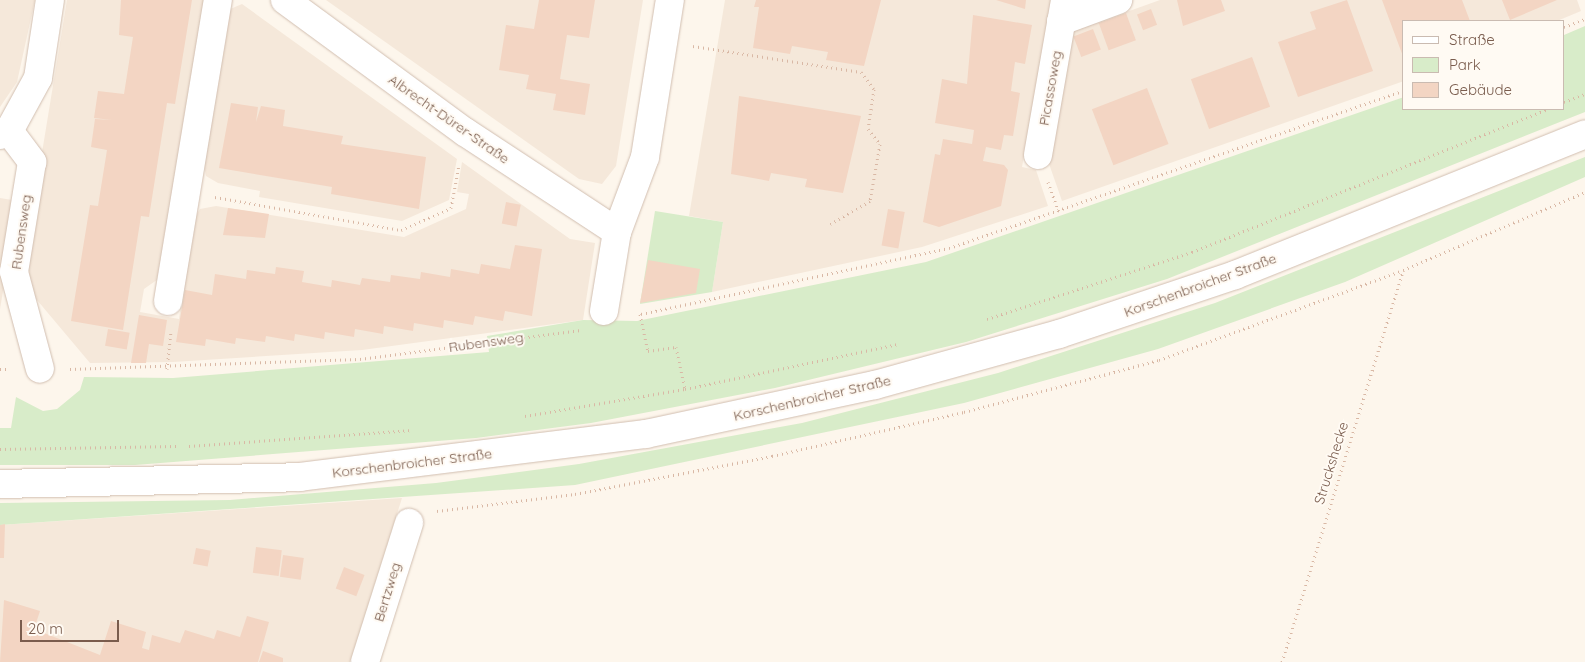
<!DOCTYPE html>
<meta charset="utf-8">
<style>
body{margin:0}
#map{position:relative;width:1585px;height:662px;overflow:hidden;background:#fdf6ec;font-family:Quicksand,sans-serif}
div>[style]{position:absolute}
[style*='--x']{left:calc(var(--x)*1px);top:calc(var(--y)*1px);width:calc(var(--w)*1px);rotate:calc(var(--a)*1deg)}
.residential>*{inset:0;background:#f5e8da}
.green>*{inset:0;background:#d8ecc9}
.building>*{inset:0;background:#f3d5c3;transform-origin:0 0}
.path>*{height:3px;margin-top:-1.5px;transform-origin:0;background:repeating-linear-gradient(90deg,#d9b8a5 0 1px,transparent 0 5px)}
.roads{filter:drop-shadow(0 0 1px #d1beb0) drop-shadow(0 0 1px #d1beb0)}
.minor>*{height:28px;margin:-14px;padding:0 14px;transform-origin:14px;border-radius:14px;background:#fff}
.secondary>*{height:28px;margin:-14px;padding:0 14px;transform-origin:14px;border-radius:14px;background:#fff}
span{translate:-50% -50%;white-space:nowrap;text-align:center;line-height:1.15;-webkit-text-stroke:4px #fffaf3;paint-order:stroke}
.street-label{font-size:14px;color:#7a5c4d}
.legend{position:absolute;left:1402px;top:20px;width:162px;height:90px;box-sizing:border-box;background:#fffaf3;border:1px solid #cabbb1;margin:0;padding:6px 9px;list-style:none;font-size:15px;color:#7a5c4d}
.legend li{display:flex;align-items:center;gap:10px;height:25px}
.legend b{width:25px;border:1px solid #cabbb1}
.scale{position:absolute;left:20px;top:620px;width:99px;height:22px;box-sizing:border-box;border:2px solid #7a5c4d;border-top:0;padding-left:6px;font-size:15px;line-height:18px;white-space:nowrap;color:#7a5c4d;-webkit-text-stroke:4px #fffaf3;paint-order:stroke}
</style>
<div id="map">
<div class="residential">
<i style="clip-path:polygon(0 0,35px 0,17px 82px,0 107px)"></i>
<i style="clip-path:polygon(67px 0,207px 0,161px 277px,144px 289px,140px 312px,179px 319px,192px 222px,200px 209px,216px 206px,404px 237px,466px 209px,469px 194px,457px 192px,462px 162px,570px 239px,595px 243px,583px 320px,362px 350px,173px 362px,90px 363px,21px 281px)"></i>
<i style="clip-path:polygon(326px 0,643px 0,616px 166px,602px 184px,579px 179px)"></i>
<i style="clip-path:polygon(725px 0,1051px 0,1022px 167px,1036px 170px,1048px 206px,922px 247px,712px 292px,723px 222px,689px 216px)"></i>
<i style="clip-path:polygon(1160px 0,1577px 0,1581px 11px,1557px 21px,1404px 21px,1404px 81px,1062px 201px,1047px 158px,1068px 33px)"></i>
<i style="clip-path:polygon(242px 4px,457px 159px,449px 200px,402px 221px,259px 197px,260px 191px,218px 183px,206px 176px,203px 161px,228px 10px)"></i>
<i style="clip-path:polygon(0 198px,18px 201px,0 309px)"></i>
<i style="clip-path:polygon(402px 498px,350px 662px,0 662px,0 525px)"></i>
</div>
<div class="green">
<i style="clip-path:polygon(1585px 26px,1585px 112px,1167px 279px,966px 342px,775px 388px,591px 423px,476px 438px,135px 465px,0 465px,0 428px,11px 428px,16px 397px,43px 411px,57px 409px,80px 390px,84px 377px,173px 378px,489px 352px,487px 336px,583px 320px,637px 321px,926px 262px,1404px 97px,1404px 109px,1564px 109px,1564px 35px)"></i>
<i style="clip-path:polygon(1585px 157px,1585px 177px,1345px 282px,1158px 349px,964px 403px,575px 485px,0 525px,0 503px,230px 500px,436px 483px,579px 464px,802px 423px,998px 373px,1215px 303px)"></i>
<i style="clip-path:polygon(655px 211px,723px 222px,712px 292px,640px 304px)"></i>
</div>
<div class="building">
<i style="clip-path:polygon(121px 0,192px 0,175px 104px,167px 103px,149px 217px,141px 216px,123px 330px,71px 321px,90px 205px,98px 206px,107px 150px,91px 147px,95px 119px,112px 120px,94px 118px,98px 91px,124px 94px,133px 37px,119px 35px)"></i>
<i style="clip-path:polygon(539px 0,595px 0,589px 38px,567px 35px,560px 79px,590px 84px,585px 115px,553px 110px,556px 94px,526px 89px,529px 75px,499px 70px,506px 25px,534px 29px)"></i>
<i style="clip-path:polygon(756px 0,881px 0,864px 66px,826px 60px,828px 52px,792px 46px,790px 54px,753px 48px,759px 7px,754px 7px)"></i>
<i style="clip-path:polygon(996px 0,1026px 0,1025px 9px)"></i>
<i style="clip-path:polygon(1177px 0,1221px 0,1225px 11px,1183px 26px)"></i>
<i style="clip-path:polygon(1347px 0,1373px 71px,1298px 97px,1278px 42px,1316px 29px,1310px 12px)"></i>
<i style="clip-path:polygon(1382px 0,1462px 0,1470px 21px,1404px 21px,1404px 59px)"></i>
<i style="clip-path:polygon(1502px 0,1557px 0,1510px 20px)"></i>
<i style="left:1151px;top:9px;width:17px;height:15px;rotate:69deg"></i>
<i style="left:1126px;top:13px;width:29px;height:29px;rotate:70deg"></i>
<i style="clip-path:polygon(973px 15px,1032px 25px,1025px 64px,1015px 62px,1013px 76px,1011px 91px,1020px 93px,1013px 136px,1004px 135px,1001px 150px,986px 147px,983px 161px,1004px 165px,1008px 170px,1001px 206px,939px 227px,923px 222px,935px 154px,940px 155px,943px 139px,972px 144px,974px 130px,935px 123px,942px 79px,967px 84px)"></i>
<i style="left:1093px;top:29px;width:22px;height:21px;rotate:69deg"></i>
<i style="left:1252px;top:57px;width:53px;height:65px;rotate:70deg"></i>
<i style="left:1147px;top:88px;width:60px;height:59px;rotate:69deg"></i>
<i style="clip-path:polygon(739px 96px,861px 116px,843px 193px,805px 187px,807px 179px,771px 173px,769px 181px,731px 174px)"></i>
<i style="clip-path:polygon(231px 103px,258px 107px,256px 122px,261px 106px,285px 110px,283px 126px,343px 136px,341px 144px,426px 157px,419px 209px,331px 194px,332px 187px,219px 168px)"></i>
<i style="left:506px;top:202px;width:15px;height:22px;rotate:11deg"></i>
<i style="clip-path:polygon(228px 208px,269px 214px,265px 238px,223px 235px)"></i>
<i style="left:888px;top:209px;width:17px;height:37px;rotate:10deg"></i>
<i style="clip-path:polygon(515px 245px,542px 249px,532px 316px,505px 311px,503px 321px,475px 316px,473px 325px,444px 320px,443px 328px,414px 323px,413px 331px,384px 326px,383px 334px,355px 329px,354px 337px,325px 332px,324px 339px,295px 334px,294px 341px,266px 336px,265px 342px,236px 338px,235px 344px,206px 339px,205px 346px,176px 342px,185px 290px,212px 295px,215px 274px,246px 279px,247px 270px,275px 274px,276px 267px,304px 271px,302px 282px,331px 287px,332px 280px,360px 285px,362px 278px,390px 282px,391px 275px,420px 279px,421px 272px,450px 277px,451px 269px,479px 274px,481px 264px,510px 269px)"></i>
<i style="clip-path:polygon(648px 260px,700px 269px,696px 293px,640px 303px)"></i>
<i style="clip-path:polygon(139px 315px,167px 320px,163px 346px,149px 344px,146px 363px,131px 363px)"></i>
<i style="left:108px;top:329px;width:22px;height:17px;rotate:10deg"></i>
<i style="clip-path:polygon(5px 524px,4px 558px,0 558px,0 525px)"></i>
<i style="left:256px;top:547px;width:26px;height:26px;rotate:7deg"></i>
<i style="left:196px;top:548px;width:15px;height:16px;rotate:11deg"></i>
<i style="left:283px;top:555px;width:21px;height:22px;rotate:8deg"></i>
<i style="left:344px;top:567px;width:22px;height:23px;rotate:21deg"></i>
<i style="clip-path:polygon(4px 600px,40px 611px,34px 629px,100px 655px,111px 621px,146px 632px,142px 648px,149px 650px,152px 635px,180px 643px,185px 630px,214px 639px,217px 630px,240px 637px,247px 616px,269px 622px,258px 662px,0 662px)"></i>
<i style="clip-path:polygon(263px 651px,283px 658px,283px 662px,259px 662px)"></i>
</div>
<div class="path">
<i style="--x:1564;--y:27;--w:22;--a:-21"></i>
<i style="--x:693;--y:46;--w:170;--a:8.8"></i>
<i style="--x:861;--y:72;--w:21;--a:53"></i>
<i style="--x:874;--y:89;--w:40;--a:98.5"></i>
<i style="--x:868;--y:129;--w:19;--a:51"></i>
<i style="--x:880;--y:144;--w:58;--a:100"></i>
<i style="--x:870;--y:201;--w:46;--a:150.1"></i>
<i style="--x:1564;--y:102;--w:22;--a:-21"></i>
<i style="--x:1048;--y:182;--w:32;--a:70"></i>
<i style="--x:215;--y:197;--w:189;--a:10.1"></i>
<i style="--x:401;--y:230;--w:55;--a:-23.7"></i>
<i style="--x:451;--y:208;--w:44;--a:-79.5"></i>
<i style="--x:640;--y:314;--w:38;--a:78"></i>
<i style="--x:648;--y:351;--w:28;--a:-8"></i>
<i style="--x:676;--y:347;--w:43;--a:77.9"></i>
<i style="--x:641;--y:314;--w:315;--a:-12.1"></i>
<i style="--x:949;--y:248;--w:482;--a:-19.1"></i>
<i style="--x:987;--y:319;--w:216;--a:-18.1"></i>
<i style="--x:1192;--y:252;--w:384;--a:-21.9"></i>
<i style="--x:0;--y:369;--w:9;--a:0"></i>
<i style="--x:70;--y:369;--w:290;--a:-2"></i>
<i style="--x:360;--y:359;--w:221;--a:-7.5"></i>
<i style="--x:167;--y:369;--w:39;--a:-84"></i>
<i style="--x:525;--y:416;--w:162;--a:-9.6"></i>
<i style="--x:685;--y:389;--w:219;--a:-11.9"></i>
<i style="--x:189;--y:446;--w:224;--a:-4.1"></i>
<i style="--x:0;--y:449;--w:177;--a:-1"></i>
<i style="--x:437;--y:511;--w:139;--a:-7"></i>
<i style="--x:575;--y:494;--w:201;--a:-10.9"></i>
<i style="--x:772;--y:456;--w:197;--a:-12.9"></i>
<i style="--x:964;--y:412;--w:202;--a:-14.9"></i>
<i style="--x:1159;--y:360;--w:260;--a:-20.2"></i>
<i style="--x:1403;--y:270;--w:198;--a:-23.2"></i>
<i style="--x:1282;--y:662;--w:409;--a:-72.8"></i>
</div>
<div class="roads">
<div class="minor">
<i style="--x:285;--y:0;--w:223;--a:36.3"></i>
<i style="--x:465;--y:132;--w:182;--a:33.3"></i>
<i style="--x:1061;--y:21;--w:61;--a:-20.2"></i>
<i style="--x:9;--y:131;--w:39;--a:53"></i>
<i style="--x:32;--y:162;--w:111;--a:99.3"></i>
<i style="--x:14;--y:272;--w:100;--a:75"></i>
<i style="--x:0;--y:135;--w:10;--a:-24"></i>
<i style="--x:9;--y:131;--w:60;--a:-61.3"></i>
<i style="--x:38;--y:78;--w:79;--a:-81.3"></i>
<i style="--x:1038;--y:155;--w:157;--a:-80.1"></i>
<i style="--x:168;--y:301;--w:305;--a:-80.6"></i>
<i style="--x:604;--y:311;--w:80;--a:-80.7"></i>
<i style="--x:617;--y:232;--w:80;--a:-69.5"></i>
<i style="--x:645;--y:157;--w:159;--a:-81"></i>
<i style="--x:365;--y:662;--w:146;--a:-72.4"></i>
</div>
<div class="secondary">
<i style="--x:0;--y:484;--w:300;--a:-1.3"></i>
<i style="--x:300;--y:477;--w:349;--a:-7.1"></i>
<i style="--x:646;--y:434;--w:234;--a:-12.1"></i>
<i style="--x:875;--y:385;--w:191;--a:-15.5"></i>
<i style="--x:1059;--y:334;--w:186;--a:-18.5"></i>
<i style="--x:1235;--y:275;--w:377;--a:-21.9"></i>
</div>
</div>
<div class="street-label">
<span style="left:1050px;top:88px;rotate:-80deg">Picassoweg</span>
<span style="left:449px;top:119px;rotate:35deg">Albrecht-Dürer-Straße</span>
<span style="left:21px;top:232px;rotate:-82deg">Rubensweg</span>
<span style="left:1200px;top:285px;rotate:-20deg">Korschenbroicher Straße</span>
<span style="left:486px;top:342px;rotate:-8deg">Rubensweg</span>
<span style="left:812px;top:398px;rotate:-13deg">Korschenbroicher Straße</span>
<span style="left:412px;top:463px;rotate:-7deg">Korschenbroicher Straße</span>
<span style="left:1331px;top:463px;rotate:-73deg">Struckshecke</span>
<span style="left:387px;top:592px;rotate:-73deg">Bertzweg</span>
</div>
<ul class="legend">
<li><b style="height:6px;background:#fff"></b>Straße</li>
<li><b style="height:14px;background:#d8ecc9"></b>Park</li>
<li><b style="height:14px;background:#f3d5c3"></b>Gebäude</li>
</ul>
<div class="scale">20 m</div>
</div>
